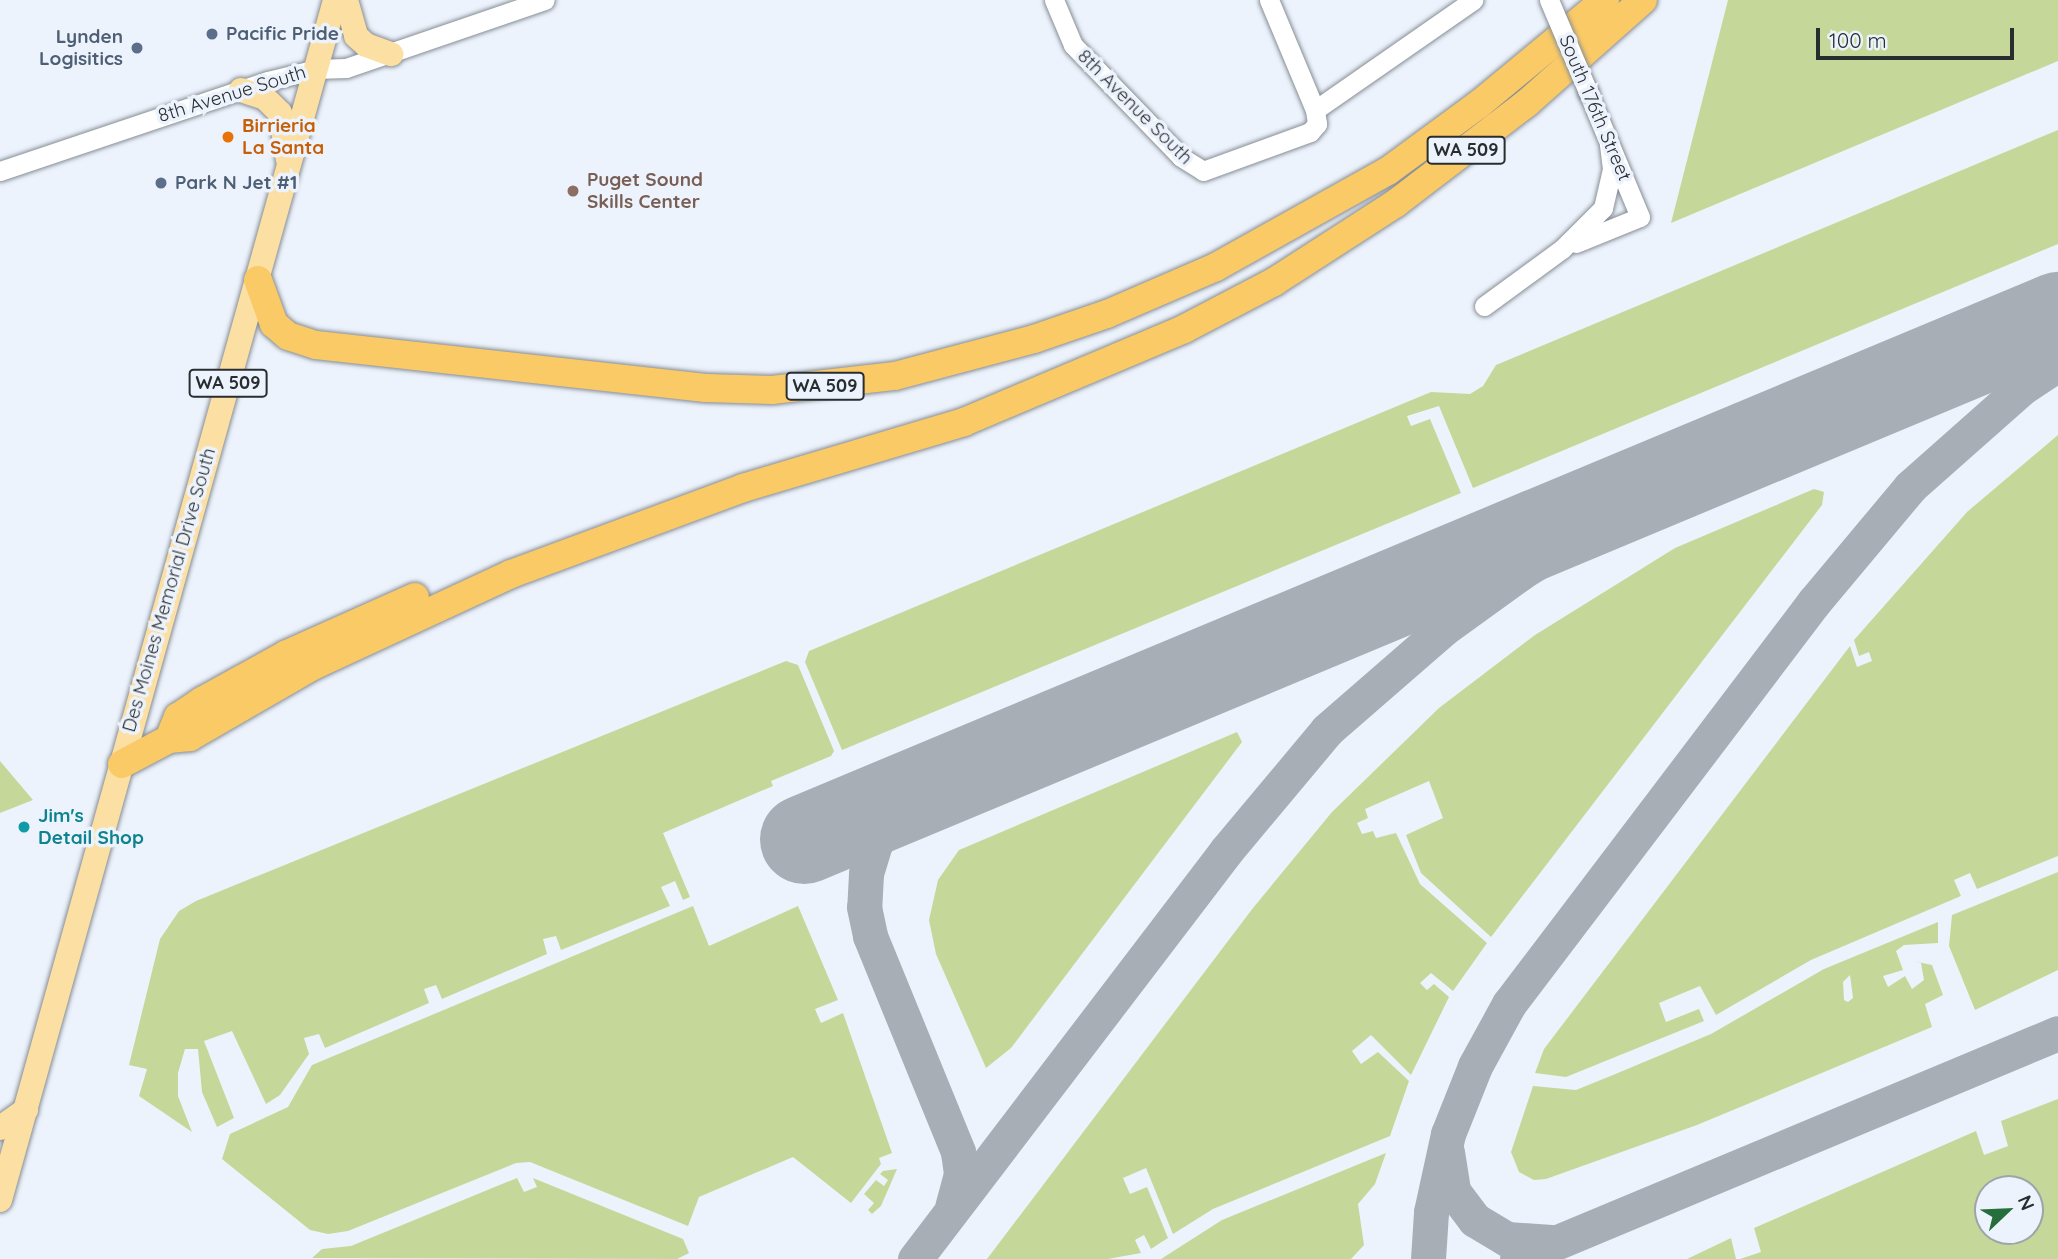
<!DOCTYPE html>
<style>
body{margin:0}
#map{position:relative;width:2058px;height:1259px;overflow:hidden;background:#ecf3fc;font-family:Quicksand,sans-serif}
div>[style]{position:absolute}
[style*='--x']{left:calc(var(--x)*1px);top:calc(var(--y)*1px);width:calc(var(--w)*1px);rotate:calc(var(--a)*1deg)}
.green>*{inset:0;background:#c6d899}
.taxiway>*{height:35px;margin:-17.5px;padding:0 17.5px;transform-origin:17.5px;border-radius:17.5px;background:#a8aeb5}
.runway>*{height:89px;margin:-44.5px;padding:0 44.5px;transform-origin:44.5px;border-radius:44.5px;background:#a8aeb5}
.roads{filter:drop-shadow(0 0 2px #878d95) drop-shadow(0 0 2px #878d95)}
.minor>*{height:19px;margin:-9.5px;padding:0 9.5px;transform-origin:9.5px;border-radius:9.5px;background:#fff}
.major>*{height:24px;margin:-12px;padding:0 12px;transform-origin:12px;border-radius:12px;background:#fcdfa3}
.highway>*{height:28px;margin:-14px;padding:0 14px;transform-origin:14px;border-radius:14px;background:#faca66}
.bridges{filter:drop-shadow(0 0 2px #878d95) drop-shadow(0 0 2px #878d95)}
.minor-bridge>*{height:19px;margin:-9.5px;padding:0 9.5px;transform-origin:9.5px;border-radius:9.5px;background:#fff}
.dots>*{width:19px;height:19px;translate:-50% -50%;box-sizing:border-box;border:4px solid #ecf3fc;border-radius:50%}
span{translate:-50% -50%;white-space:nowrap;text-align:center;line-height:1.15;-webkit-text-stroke:7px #ecf3fc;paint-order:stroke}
.shield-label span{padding:2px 5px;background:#ecf3fc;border:2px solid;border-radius:5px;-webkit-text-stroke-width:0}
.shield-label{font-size:18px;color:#2a2d30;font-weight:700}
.service-label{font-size:19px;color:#4e5e75;font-weight:700}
.left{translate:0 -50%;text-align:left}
.right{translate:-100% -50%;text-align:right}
.street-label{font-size:19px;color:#2a2d30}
.food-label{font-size:19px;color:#c56008;font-weight:700}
.education-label{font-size:19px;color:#785e54;font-weight:700}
.culture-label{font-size:19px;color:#0d838f;font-weight:700}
.north{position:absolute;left:1974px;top:1175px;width:70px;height:70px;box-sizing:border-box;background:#ecf3fc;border:2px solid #9ea4aa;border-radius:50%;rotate:67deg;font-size:19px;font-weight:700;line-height:28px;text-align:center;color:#2a2d30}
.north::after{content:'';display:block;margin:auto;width:24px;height:32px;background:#266f3d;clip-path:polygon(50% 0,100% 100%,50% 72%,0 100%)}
.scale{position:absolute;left:1816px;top:28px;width:198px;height:32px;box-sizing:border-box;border:4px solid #2a2d30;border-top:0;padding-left:9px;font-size:21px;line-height:24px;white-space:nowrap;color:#2a2d30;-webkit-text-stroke:5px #ecf3fc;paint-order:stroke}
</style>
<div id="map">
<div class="green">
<i style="clip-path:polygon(1728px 0,2058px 0,2058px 61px,1671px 223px)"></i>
<i style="clip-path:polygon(2058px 130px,2058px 244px,1473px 488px,1439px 406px,1407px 416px,1411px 426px,1430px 419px,1461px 493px,842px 750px,805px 662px,809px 651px,1431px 392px,1470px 394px,1483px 386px,1496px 365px)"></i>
<i style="clip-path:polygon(2058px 435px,2058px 856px,1977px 889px,1970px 873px,1954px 880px,1961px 896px,1811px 960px,1716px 1015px,1700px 986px,1659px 1003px,1666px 1022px,1699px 1009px,1704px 1021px,1566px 1077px,1535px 1073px,1544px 1049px,1850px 646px,1857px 667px,1872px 661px,1869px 652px,1859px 656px,1854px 640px,1967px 512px)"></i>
<i style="clip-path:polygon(1814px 489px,1824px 492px,1822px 505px,1491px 937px,1421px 873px,1406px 835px,1443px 818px,1429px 781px,1365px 809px,1368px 818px,1357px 823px,1362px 834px,1373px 831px,1376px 838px,1396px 833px,1420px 884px,1487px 943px,1453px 991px,1431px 973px,1420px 983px,1427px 990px,1434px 984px,1449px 997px,1411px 1075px,1371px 1035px,1352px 1051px,1361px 1064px,1378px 1052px,1409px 1081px,1390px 1136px,1213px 1209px,1173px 1234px,1146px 1168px,1123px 1178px,1130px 1194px,1147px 1187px,1168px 1238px,1157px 1245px,1151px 1249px,1144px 1235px,1135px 1240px,1141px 1253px,1108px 1259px,987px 1259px,1253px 908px,1332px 812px,1439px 708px,1535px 635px,1675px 548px)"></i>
<i style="clip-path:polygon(786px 661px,798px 665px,834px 751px,831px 756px,771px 781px,773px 786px,663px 833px,690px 897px,683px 900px,675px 881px,661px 887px,670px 906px,561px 950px,556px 936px,543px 939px,547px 954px,442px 999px,436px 985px,424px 989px,429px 1003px,325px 1048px,319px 1034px,304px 1038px,309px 1054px,280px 1095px,266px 1104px,232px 1031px,204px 1041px,234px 1118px,217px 1127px,202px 1092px,198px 1049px,185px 1049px,178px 1073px,178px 1096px,192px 1132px,139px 1096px,147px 1069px,129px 1065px,160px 939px,179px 911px,196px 901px)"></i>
<i style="clip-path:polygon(1237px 732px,1242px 742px,1011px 1048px,986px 1068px,936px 954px,929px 920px,938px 880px,959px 850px)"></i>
<i style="clip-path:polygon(0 761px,33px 800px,0 813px)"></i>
<i style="clip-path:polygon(2058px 872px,2058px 970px,1975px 1010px,1949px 946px,1952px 915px)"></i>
<i style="clip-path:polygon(693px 906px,709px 946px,798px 906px,838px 1000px,815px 1009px,821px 1023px,843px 1013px,892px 1153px,879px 1158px,881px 1164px,851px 1203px,793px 1157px,699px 1197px,688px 1226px,530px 1162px,516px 1163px,348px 1231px,328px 1234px,310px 1230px,222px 1159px,230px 1134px,288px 1107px,312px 1065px)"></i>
<i style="clip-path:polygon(evenodd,1938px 922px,1938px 943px,1904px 945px,1896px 951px,1903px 970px,1883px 976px,1888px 987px,1905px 976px,1912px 989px,1924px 980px,1921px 963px,1913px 961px,1932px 965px,1943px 995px,1925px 1004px,1932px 1027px,1697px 1125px,1546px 1179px,1534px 1180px,1519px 1172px,1511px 1152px,1533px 1086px,1576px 1090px,1613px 1075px,1711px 1034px,1824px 969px,1938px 922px,1850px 975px,1853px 998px,1848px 1002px,1844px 1000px,1843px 982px,1850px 975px)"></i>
<i style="clip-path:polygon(evenodd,2058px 1099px,2058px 1259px,1740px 1259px,1761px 1252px,1754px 1228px,1976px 1131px,1984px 1155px,2008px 1146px,2001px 1121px,2058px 1099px,1988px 1189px,2030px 1189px,2030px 1231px,1988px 1231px,1988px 1189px)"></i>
<i style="clip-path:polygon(1386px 1153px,1375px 1184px,1358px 1204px,1364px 1245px,1351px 1259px,1161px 1259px,1222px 1220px)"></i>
<i style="clip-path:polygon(897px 1169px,881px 1206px,872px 1214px,868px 1210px,874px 1203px,864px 1194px,876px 1180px,884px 1186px,888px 1180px,880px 1174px,883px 1171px)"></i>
<i style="clip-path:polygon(517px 1178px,524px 1192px,537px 1187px,533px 1178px,683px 1239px,689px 1253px,677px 1259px,312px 1258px,322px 1249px,351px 1246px)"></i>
<i style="clip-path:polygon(1731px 1238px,1736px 1259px,1687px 1259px)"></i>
</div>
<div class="taxiway">
<i style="--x:933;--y:787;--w:51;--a:142.2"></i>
<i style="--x:893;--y:818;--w:32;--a:125"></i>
<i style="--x:875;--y:844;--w:31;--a:107"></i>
<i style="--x:866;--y:874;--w:33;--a:93"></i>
<i style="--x:864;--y:907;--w:30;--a:78"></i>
<i style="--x:870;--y:936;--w:233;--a:67.8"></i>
<i style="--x:958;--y:1152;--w:22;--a:82"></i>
<i style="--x:961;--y:1174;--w:34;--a:105"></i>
<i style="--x:1447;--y:1152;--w:39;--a:81"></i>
<i style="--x:1453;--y:1191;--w:36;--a:53"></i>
<i style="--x:1475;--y:1220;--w:37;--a:31"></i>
<i style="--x:1507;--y:1239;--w:44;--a:3.9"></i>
<i style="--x:915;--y:1259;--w:513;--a:-52.68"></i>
<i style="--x:1226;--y:851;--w:158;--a:-50.1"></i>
<i style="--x:1327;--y:730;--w:154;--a:-41"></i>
<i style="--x:1443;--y:629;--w:97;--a:-35.8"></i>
<i style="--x:1522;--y:572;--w:182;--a:-31.8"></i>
<i style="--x:1428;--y:1259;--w:47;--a:-86.3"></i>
<i style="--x:1431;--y:1212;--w:80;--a:-77.7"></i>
<i style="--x:1448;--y:1134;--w:73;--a:-68.3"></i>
<i style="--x:1475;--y:1066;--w:71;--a:-61.3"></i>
<i style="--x:1509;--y:1004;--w:505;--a:-52.81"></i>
<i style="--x:1814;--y:602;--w:150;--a:-50.1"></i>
<i style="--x:1910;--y:487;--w:151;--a:-41.5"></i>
<i style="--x:2023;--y:387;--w:42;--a:-33.3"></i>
<i style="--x:1517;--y:1259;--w:586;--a:-22.67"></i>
</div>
<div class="runway">
<i style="--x:804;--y:839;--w:1359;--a:-22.64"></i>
</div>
<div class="roads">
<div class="minor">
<i style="--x:1054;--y:0;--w:49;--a:67.1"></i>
<i style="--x:1073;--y:45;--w:156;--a:46"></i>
<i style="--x:1181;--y:157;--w:26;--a:32"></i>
<i style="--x:1203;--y:171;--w:114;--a:-20"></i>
<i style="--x:1310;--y:132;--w:11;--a:-49"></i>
<i style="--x:1317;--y:124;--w:14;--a:-98"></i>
<i style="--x:1315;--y:110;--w:193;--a:-34.8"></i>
<i style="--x:1269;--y:0;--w:119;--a:67.3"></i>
<i style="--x:0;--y:171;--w:283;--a:-18.6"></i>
<i style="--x:268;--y:81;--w:49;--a:-14"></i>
<i style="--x:316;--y:69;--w:30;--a:-2"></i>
<i style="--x:346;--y:68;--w:210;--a:-18.9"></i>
<i style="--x:1576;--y:243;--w:69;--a:-22.1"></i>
<i style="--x:1640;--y:217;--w:135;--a:-112.6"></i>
<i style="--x:1484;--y:306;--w:97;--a:-36.2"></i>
<i style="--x:1562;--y:249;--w:58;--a:-45"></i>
<i style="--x:1603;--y:208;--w:40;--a:-77"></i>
<i style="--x:1612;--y:169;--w:26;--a:-97"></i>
</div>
<div class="major">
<i style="--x:346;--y:0;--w:37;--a:74"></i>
<i style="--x:356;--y:36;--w:13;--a:42"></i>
<i style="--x:366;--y:45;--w:27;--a:20"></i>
<i style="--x:241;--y:90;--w:25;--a:18"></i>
<i style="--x:265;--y:98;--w:21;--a:45"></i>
<i style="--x:280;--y:113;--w:48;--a:80.3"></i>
<i style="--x:0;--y:1128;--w:32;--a:-35"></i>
<i style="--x:0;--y:1200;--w:1246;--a:-74.4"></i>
</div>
<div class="highway">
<i style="--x:258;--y:280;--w:47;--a:70"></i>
<i style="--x:274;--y:324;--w:18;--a:41"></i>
<i style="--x:288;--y:336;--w:29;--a:18"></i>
<i style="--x:316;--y:345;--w:392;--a:6.3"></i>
<i style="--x:706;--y:388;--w:66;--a:1.7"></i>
<i style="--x:772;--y:390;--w:124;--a:-6.5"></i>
<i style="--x:895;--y:376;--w:144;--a:-14.9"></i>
<i style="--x:1034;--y:339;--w:77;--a:-18.9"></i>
<i style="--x:1107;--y:314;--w:119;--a:-23.3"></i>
<i style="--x:1216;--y:267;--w:197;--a:-29.2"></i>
<i style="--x:1388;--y:171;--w:112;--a:-36.3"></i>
<i style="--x:1478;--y:105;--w:165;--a:-39.6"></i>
<i style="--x:169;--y:739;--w:24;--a:-68"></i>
<i style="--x:178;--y:717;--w:29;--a:-34"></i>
<i style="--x:202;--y:701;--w:97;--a:-28.9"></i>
<i style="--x:287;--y:654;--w:140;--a:-24"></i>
<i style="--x:122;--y:764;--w:53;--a:-28"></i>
<i style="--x:169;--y:739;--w:21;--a:-5"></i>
<i style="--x:190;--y:737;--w:142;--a:-30"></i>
<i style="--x:313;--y:666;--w:218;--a:-24.9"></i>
<i style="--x:511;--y:574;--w:247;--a:-20.3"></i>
<i style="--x:743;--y:488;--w:231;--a:-16.6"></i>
<i style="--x:964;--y:422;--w:239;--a:-22.9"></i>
<i style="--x:1184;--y:329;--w:102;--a:-27.6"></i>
<i style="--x:1274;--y:282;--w:145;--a:-32.9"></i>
<i style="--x:1396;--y:203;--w:165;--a:-37.4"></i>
<i style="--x:1527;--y:103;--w:155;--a:-41.6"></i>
</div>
</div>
<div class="bridges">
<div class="minor-bridge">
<i style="--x:1549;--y:0;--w:100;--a:67"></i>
</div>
</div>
<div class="dots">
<i style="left:212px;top:34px;background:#5c6f8a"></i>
<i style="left:137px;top:48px;background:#5c6f8a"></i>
<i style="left:228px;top:137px;background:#e8710a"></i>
<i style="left:161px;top:183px;background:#5c6f8a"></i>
<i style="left:573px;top:191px;background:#8d6e63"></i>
<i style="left:24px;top:827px;background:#0f9aa8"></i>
</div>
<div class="shield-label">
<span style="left:1466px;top:150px">WA 509</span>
<span style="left:228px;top:383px">WA 509</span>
<span style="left:825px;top:386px">WA 509</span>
</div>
<div class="service-label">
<span class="left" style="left:226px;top:34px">Pacific Pride</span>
<span class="right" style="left:123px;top:48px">Lynden<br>Logisitics</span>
<span class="left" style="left:175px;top:183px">Park N Jet #1</span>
</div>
<div class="street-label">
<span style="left:232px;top:94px;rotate:-17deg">8th Avenue South</span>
<span style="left:1135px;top:107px;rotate:45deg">8th Avenue South</span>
<span style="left:1595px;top:108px;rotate:67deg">South 176th Street</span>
<span style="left:169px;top:590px;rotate:-74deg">Des Moines Memorial Drive South</span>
</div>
<div class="food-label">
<span class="left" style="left:242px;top:137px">Birrieria<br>La Santa</span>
</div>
<div class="education-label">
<span class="left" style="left:587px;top:191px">Puget Sound<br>Skills Center</span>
</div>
<div class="culture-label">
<span class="left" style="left:38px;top:827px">Jim's<br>Detail Shop</span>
</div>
<div class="north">N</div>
<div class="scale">100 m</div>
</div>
